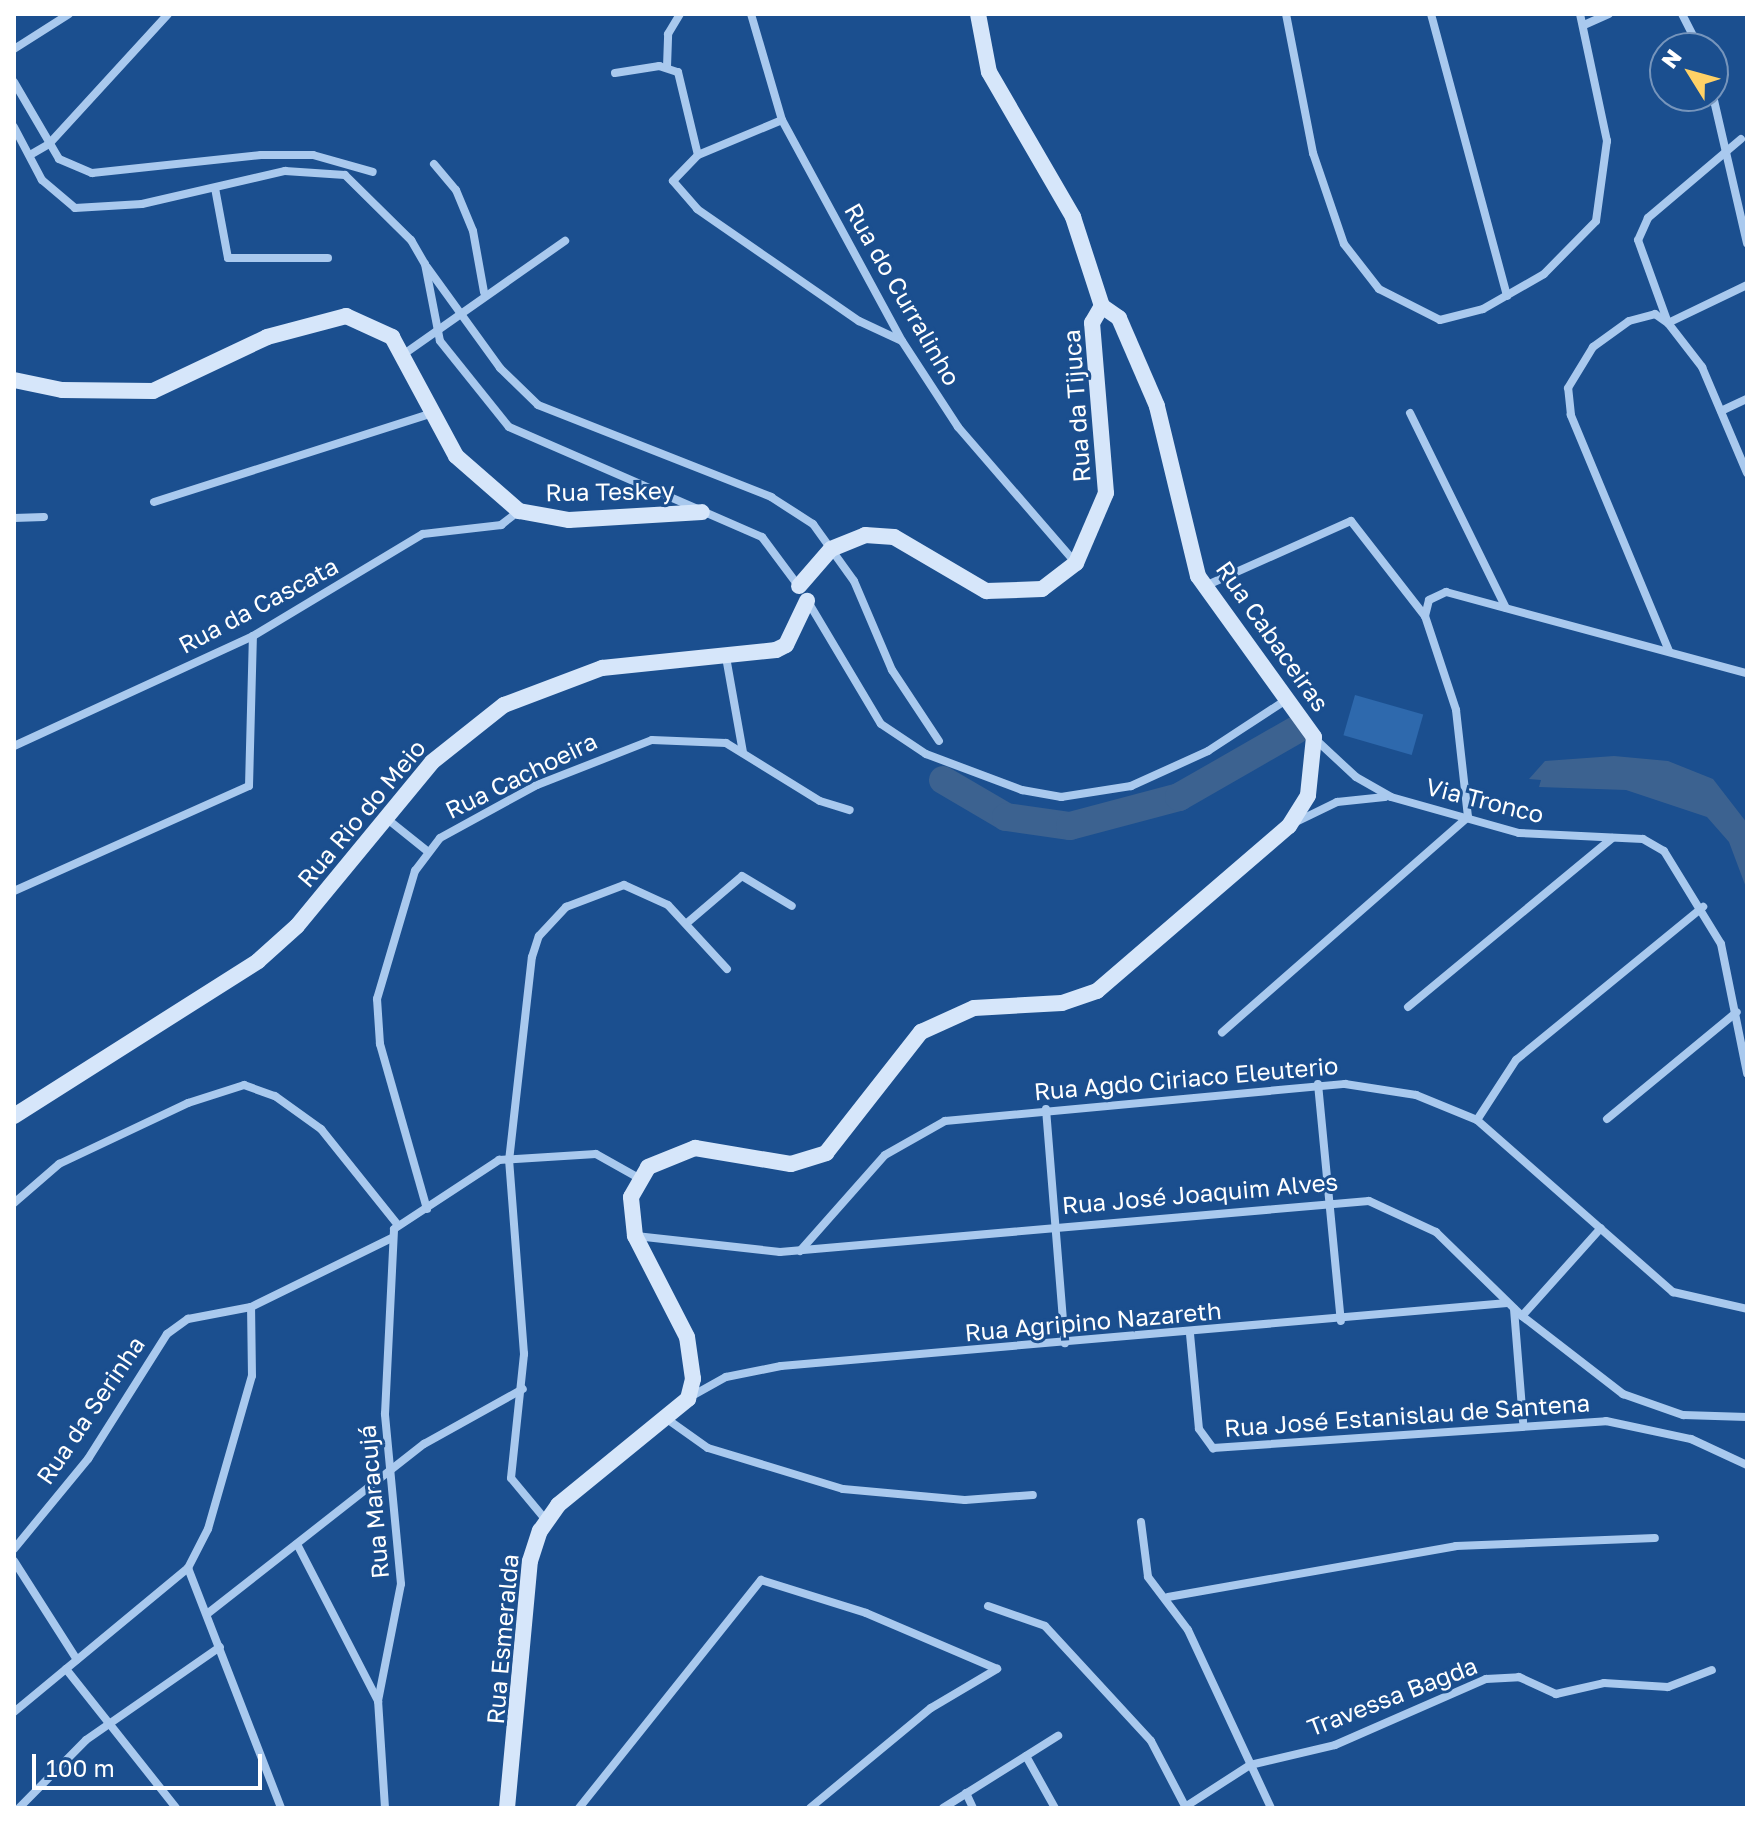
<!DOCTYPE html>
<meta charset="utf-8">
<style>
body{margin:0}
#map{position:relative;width:1761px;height:1822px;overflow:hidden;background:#1b4f8f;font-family:"Golos Text",sans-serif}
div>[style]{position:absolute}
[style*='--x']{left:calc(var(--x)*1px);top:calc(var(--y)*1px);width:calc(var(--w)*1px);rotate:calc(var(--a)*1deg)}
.green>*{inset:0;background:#2e69ad;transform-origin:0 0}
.water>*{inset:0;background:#3c6290}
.river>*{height:28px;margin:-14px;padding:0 14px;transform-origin:14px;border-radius:14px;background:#3c6290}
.minor>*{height:8px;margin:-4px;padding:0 4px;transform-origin:4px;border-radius:4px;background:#a9c9ee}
.secondary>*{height:16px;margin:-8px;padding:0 8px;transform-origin:8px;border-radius:8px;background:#d6e6fa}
span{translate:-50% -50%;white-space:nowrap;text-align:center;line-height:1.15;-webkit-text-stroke:6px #1b4f8f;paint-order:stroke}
.street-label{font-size:24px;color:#fff}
.frame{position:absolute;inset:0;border:16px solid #fff;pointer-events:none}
.north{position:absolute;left:1649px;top:32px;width:80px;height:80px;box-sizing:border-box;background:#1b4f8f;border:2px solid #7695bc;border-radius:50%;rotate:307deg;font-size:22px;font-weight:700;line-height:32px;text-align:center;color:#fff}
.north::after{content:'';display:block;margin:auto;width:28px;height:36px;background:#ffd166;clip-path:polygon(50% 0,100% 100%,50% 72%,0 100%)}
.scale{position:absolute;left:32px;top:1754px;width:230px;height:36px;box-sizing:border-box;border:4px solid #fff;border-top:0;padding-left:10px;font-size:24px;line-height:28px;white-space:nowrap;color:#fff;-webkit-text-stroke:6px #1b4f8f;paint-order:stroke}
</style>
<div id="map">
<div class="green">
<i style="left:1355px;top:695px;width:71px;height:42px;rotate:16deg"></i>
</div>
<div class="water">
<i style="clip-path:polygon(1614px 756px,1668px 761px,1713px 779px,1747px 823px,1747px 890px,1729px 842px,1707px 817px,1626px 790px,1539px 787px,1541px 780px,1529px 779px,1545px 761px)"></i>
</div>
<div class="river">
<i style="--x:943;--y:780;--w:73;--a:30.4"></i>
<i style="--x:1006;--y:817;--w:65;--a:8"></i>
<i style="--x:1070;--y:826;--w:113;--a:-14.9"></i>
<i style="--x:1179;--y:797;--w:135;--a:-29.8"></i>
</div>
<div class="minor">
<i style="--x:751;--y:14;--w:110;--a:73.7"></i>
<i style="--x:782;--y:120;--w:251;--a:61.5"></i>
<i style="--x:902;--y:341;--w:103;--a:56.9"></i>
<i style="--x:958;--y:427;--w:180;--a:49.1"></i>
<i style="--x:1286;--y:14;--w:142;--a:79"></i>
<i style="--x:1313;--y:153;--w:96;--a:71.2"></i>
<i style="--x:1344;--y:244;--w:57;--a:52.1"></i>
<i style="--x:1379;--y:289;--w:68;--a:26.9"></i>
<i style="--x:1440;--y:320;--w:44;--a:-14.3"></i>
<i style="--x:1483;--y:309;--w:70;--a:-29.8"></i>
<i style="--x:1544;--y:274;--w:74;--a:-45.5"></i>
<i style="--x:1596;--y:221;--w:81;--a:-82.2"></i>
<i style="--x:1607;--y:141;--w:130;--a:-102"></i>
<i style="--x:1431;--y:14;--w:292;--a:74.9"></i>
<i style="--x:1682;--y:14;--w:38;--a:63"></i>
<i style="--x:1584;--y:25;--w:27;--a:-24"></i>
<i style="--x:14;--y:49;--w:65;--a:-32.5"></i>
<i style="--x:667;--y:67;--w:33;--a:-88"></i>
<i style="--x:668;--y:34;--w:23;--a:-59"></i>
<i style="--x:615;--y:73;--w:45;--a:-9"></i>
<i style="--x:659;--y:66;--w:20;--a:18"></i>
<i style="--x:678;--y:72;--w:85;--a:76.5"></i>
<i style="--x:14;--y:82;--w:89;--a:59.7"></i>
<i style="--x:59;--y:159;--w:36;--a:23"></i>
<i style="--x:92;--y:173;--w:170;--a:-6.1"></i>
<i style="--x:261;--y:155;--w:52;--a:0"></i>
<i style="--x:313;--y:155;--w:62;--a:15.8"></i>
<i style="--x:1713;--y:96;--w:151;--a:77"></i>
<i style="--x:782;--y:120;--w:91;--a:157.4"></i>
<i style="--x:698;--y:155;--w:36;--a:134"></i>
<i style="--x:673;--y:181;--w:37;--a:49"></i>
<i style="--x:697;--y:209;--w:197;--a:34.7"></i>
<i style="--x:859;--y:321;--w:47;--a:24.9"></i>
<i style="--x:14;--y:127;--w:60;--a:62.2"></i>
<i style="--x:42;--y:180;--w:43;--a:40.3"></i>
<i style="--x:75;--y:208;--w:67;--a:-3.4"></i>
<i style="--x:142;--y:204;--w:147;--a:-13"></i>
<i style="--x:285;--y:171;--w:60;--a:3.8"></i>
<i style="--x:345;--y:175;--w:93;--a:44.6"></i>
<i style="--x:411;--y:240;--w:28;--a:60"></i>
<i style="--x:425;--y:264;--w:78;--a:79"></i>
<i style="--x:440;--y:341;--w:110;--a:51.3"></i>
<i style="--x:509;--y:427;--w:276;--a:23.5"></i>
<i style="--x:762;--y:537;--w:64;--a:53.3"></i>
<i style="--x:1741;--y:139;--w:122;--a:139.7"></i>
<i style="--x:1648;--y:218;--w:24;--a:114"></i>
<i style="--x:1638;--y:240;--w:88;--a:70.1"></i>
<i style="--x:1668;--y:323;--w:56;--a:52.3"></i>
<i style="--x:1702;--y:367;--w:115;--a:67"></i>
<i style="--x:30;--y:155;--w:22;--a:-30"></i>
<i style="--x:49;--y:144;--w:176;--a:-47.5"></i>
<i style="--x:434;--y:164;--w:34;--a:50"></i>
<i style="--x:456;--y:190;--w:44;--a:67.5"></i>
<i style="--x:473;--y:231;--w:62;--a:79.8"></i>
<i style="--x:215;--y:188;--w:71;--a:79.5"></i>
<i style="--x:228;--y:258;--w:100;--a:0"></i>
<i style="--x:427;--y:267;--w:125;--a:54.1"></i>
<i style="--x:500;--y:368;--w:53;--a:44.2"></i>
<i style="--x:538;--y:405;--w:251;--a:21.5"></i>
<i style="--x:771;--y:497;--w:50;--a:32.7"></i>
<i style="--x:813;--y:524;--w:70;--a:54.3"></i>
<i style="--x:854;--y:581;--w:97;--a:66.9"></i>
<i style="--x:892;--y:670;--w:85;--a:56.5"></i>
<i style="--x:404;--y:354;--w:197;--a:-35.1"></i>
<i style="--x:1721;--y:411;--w:29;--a:-25"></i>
<i style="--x:1410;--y:413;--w:217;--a:63.8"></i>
<i style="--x:154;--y:502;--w:293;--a:-17.7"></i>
<i style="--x:14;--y:518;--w:30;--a:-2"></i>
<i style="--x:1205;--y:586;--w:160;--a:-24"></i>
<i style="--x:1351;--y:521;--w:120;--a:52.1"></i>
<i style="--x:1425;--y:616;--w:99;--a:71.7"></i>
<i style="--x:1456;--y:710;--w:108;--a:83.6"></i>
<i style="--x:1468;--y:817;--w:327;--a:138.8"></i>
<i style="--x:807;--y:600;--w:144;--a:59.2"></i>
<i style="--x:881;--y:724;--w:54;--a:33.7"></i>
<i style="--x:926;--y:754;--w:103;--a:20.6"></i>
<i style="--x:1022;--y:790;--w:40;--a:10"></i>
<i style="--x:1061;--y:797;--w:71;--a:-8.9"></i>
<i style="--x:1131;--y:786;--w:85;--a:-24.4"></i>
<i style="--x:1208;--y:751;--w:93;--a:-33.2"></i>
<i style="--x:1425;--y:616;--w:16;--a:-76"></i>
<i style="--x:1429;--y:600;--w:19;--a:-25"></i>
<i style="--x:1446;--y:592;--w:312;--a:15.1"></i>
<i style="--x:1669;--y:651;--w:256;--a:-112.6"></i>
<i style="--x:1571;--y:415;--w:27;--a:-96"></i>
<i style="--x:1568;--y:388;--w:48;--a:-58.6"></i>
<i style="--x:1593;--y:347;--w:44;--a:-35.8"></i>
<i style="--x:1629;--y:321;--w:27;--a:-15"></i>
<i style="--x:1655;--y:314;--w:16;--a:35"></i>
<i style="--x:1668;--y:323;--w:88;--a:-25.7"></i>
<i style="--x:726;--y:657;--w:97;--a:79.9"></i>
<i style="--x:1314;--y:738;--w:57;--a:42.9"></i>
<i style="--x:1356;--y:777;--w:40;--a:29.7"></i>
<i style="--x:1391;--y:797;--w:133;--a:15.7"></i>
<i style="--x:1519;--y:833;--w:124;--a:2.8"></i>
<i style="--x:1643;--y:839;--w:24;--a:30"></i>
<i style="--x:1664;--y:851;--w:109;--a:58.5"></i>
<i style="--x:1721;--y:944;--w:132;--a:78.6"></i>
<i style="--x:14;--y:746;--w:263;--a:-24.7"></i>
<i style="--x:253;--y:636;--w:198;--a:-31"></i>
<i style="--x:423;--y:534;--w:79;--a:-6.6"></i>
<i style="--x:501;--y:525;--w:23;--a:-38"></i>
<i style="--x:386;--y:818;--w:53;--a:38.8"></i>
<i style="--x:1296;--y:822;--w:46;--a:-26"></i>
<i style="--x:1337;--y:802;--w:48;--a:-5.9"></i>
<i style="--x:14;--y:891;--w:257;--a:-24.1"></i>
<i style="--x:249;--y:786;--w:150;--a:-88.5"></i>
<i style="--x:687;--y:923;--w:72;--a:-40.5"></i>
<i style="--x:742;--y:876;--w:58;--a:31"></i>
<i style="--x:1408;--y:1007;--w:265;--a:-39.6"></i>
<i style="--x:1318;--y:1084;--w:238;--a:84.5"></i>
<i style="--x:1046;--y:1109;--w:235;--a:85.4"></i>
<i style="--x:1607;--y:1119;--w:168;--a:-39.5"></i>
<i style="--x:1477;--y:1120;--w:72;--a:-57"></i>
<i style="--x:1516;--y:1060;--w:242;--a:-39.3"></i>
<i style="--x:14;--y:1203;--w:60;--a:-40.9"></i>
<i style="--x:59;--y:1164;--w:143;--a:-25.3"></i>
<i style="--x:188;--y:1103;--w:59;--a:-17.8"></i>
<i style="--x:244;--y:1085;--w:33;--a:20"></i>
<i style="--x:275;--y:1096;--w:57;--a:35.7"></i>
<i style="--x:321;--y:1129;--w:122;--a:51.3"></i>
<i style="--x:427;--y:1209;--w:172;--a:-105.9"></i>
<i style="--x:380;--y:1044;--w:45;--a:-93.8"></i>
<i style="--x:377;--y:999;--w:134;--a:-73.5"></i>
<i style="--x:415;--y:871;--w:41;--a:-52.9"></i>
<i style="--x:440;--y:838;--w:111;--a:-28.7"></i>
<i style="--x:537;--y:785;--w:123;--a:-21.4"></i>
<i style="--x:652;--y:740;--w:74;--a:2.3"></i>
<i style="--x:726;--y:743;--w:110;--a:31.7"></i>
<i style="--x:820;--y:801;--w:31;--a:17"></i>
<i style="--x:636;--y:1236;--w:145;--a:6.3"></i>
<i style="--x:780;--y:1252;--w:591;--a:-4.95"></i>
<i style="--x:1369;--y:1201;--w:74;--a:24.8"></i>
<i style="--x:1436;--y:1232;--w:120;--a:44.3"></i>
<i style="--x:1522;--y:1316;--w:128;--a:37.7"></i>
<i style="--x:1623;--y:1394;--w:64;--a:19.3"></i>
<i style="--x:1683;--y:1415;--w:64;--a:1.8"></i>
<i style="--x:800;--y:1251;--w:128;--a:-48.5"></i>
<i style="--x:885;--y:1155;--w:69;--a:-29.5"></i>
<i style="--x:945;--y:1121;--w:402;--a:-5.3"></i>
<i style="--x:1345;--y:1084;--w:72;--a:8.8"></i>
<i style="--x:1416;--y:1095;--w:66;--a:22.3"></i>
<i style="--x:1477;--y:1120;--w:261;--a:41.3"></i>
<i style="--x:1673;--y:1292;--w:76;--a:12.9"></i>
<i style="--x:1514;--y:1309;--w:113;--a:85.4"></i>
<i style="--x:1522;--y:1316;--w:118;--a:-48.1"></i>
<i style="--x:1190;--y:1334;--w:95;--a:84.6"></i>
<i style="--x:1199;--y:1429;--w:24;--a:54"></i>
<i style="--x:1213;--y:1448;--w:394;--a:-3.9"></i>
<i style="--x:1606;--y:1421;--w:87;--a:12"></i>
<i style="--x:1691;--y:1439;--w:62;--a:24.9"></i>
<i style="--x:690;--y:1397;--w:41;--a:-29.1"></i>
<i style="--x:726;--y:1377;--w:56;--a:-11.3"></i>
<i style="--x:781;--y:1366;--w:729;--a:-4.96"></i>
<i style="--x:667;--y:1419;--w:50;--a:35.3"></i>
<i style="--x:708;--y:1448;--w:141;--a:16.9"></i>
<i style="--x:843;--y:1489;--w:122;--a:5.2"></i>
<i style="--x:965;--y:1500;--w:68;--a:-4.2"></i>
<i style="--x:545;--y:1519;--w:53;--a:-129.7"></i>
<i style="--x:511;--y:1478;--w:125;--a:-84"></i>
<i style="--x:524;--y:1354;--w:194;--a:-94.4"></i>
<i style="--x:509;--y:1161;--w:205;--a:-83.6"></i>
<i style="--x:532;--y:957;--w:22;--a:-72"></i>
<i style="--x:539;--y:936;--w:40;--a:-47"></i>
<i style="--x:566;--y:907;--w:62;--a:-20.8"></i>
<i style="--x:624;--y:885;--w:48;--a:24.4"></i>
<i style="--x:668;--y:905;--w:87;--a:47.3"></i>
<i style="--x:1141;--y:1522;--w:55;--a:82.7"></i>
<i style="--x:1148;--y:1577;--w:66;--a:53"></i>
<i style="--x:1188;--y:1630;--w:196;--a:65"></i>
<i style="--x:297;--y:1544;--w:177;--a:62.7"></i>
<i style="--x:14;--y:1549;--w:117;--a:-50.6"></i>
<i style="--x:88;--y:1459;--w:148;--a:-57.7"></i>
<i style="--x:167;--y:1334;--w:26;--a:-36"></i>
<i style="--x:188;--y:1319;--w:64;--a:-10.8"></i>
<i style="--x:251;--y:1307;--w:157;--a:-26.1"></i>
<i style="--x:14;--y:1561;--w:117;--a:57.5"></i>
<i style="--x:188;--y:1568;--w:257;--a:68.8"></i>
<i style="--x:1168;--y:1597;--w:292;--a:-10"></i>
<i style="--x:1456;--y:1546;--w:199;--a:-2.3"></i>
<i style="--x:988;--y:1606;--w:60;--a:19.3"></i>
<i style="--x:1045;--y:1626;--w:156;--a:47.3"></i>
<i style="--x:1151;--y:1741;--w:76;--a:62.4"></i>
<i style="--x:207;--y:1614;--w:276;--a:-38.1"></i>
<i style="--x:424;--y:1444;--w:113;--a:-29.1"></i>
<i style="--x:66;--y:1669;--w:177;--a:51.6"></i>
<i style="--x:14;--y:1712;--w:226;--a:-39.6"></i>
<i style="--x:188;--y:1568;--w:44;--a:-62.9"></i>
<i style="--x:208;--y:1529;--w:159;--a:-74"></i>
<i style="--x:252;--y:1376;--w:69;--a:-90.8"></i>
<i style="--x:1026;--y:1756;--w:60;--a:60.9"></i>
<i style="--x:966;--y:1793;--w:17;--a:65"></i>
<i style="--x:1188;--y:1805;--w:74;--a:-32.8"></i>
<i style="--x:1250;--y:1765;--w:87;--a:-13.2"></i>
<i style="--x:1335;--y:1745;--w:165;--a:-23.6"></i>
<i style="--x:1486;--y:1679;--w:33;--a:-3"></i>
<i style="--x:1519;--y:1677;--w:41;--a:24.7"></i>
<i style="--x:1556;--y:1694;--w:49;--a:-12.9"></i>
<i style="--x:1604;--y:1683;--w:64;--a:3.6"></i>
<i style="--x:1668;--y:1687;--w:47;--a:-21.1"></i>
<i style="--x:19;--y:1808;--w:95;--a:-45.4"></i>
<i style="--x:86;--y:1740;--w:163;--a:-34.8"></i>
<i style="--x:385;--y:1808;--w:107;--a:-93.7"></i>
<i style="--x:378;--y:1701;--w:119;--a:-78.9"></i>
<i style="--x:401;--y:1584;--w:171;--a:-95.4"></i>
<i style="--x:385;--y:1414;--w:185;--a:-87.2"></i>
<i style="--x:394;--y:1229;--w:126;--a:-33.3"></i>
<i style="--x:499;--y:1160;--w:97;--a:-3.5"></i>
<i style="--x:596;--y:1154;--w:49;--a:29.2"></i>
<i style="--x:579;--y:1808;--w:292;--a:-51.4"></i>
<i style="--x:761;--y:1580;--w:110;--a:17.4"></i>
<i style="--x:866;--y:1613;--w:142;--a:23.1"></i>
<i style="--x:810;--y:1808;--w:157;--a:-39.6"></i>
<i style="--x:931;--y:1708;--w:77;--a:-30.6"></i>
<i style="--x:943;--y:1808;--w:136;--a:-32.1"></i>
</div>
<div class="secondary">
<i style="--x:978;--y:14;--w:59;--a:79.3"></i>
<i style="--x:989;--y:72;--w:168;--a:59.9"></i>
<i style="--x:1073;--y:217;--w:94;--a:72"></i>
<i style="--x:14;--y:380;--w:49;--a:11.8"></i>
<i style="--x:62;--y:390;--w:91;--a:0.6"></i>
<i style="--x:153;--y:391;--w:126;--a:-25.3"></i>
<i style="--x:267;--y:337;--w:82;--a:-14.9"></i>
<i style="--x:346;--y:316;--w:51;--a:24.5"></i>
<i style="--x:392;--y:337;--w:135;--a:61.7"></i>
<i style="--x:456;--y:456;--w:84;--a:41.1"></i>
<i style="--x:519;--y:511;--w:51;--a:10.2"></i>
<i style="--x:569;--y:520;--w:133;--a:-3.4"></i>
<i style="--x:799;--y:586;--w:49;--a:-49.1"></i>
<i style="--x:831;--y:549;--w:37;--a:-22"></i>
<i style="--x:865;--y:535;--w:29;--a:4"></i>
<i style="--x:894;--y:537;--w:107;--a:30.4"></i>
<i style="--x:986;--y:591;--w:56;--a:-2"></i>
<i style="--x:1042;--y:589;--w:43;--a:-37.4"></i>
<i style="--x:1076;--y:563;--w:76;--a:-66.8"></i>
<i style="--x:1106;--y:493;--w:171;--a:-94.7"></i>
<i style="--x:1092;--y:323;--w:20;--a:-60"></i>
<i style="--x:14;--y:1116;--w:289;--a:-32.4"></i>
<i style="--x:258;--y:961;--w:52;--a:-41.9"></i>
<i style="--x:297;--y:926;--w:212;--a:-50.5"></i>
<i style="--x:432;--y:762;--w:92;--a:-38.4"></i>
<i style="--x:504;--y:705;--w:105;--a:-20.7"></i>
<i style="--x:602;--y:668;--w:175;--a:-5.9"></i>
<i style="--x:776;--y:650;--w:11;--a:-27"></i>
<i style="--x:786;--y:645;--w:49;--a:-64.5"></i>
<i style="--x:507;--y:1808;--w:248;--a:-84.7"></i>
<i style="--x:530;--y:1561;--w:32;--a:-72"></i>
<i style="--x:540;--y:1531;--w:32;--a:-55"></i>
<i style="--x:558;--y:1505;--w:168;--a:-39.2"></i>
<i style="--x:688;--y:1399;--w:21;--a:-76"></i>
<i style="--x:693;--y:1379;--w:42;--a:-98.1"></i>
<i style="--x:687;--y:1337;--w:114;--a:-117.2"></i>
<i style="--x:635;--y:1236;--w:39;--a:-96"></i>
<i style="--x:631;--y:1197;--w:34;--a:-60"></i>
<i style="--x:648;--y:1167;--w:51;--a:-22"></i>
<i style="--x:695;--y:1148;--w:97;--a:9.5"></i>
<i style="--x:791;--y:1164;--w:37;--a:-17"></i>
<i style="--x:826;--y:1153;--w:154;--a:-51.9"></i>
<i style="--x:921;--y:1032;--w:58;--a:-24.4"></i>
<i style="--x:974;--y:1008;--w:88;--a:-3.3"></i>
<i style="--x:1062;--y:1003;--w:37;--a:-19"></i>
<i style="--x:1097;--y:991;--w:253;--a:-40.7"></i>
<i style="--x:1289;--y:826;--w:36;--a:-58"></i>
<i style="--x:1308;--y:795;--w:58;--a:-84.1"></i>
<i style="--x:1314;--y:737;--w:198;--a:-125.8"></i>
<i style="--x:1198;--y:576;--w:175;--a:-103.6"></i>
<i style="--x:1157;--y:406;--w:96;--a:-113.4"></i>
<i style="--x:1119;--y:318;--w:21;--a:-145"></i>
</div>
<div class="street-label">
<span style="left:903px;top:294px;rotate:60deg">Rua do Curralinho</span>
<span style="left:1076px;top:406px;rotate:-94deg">Rua da Tijuca</span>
<span style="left:610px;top:491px;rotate:-1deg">Rua Teskey</span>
<span style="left:258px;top:605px;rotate:-28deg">Rua da Cascata</span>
<span style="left:1273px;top:636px;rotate:55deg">Rua Cabaceiras</span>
<span style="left:521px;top:775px;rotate:-26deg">Rua Cachoeira</span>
<span style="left:1485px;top:800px;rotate:14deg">Via Tronco</span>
<span style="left:361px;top:813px;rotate:-50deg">Rua Rio do Meio</span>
<span style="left:1186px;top:1078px;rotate:-5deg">Rua Agdo Ciriaco Eleuterio</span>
<span style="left:1200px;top:1193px;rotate:-5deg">Rua José Joaquim Alves</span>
<span style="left:1093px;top:1321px;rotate:-5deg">Rua Agripino Nazareth</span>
<span style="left:90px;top:1410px;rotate:-56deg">Rua da Serinha</span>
<span style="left:1407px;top:1415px;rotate:-4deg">Rua José Estanislau de Santena</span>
<span style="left:373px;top:1502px;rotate:-95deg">Rua Maracujá</span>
<span style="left:502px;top:1639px;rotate:-85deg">Rua Esmeralda</span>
<span style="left:1392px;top:1696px;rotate:-21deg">Travessa Bagda</span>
</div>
<div class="frame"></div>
<div class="north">N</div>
<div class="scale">100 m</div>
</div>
